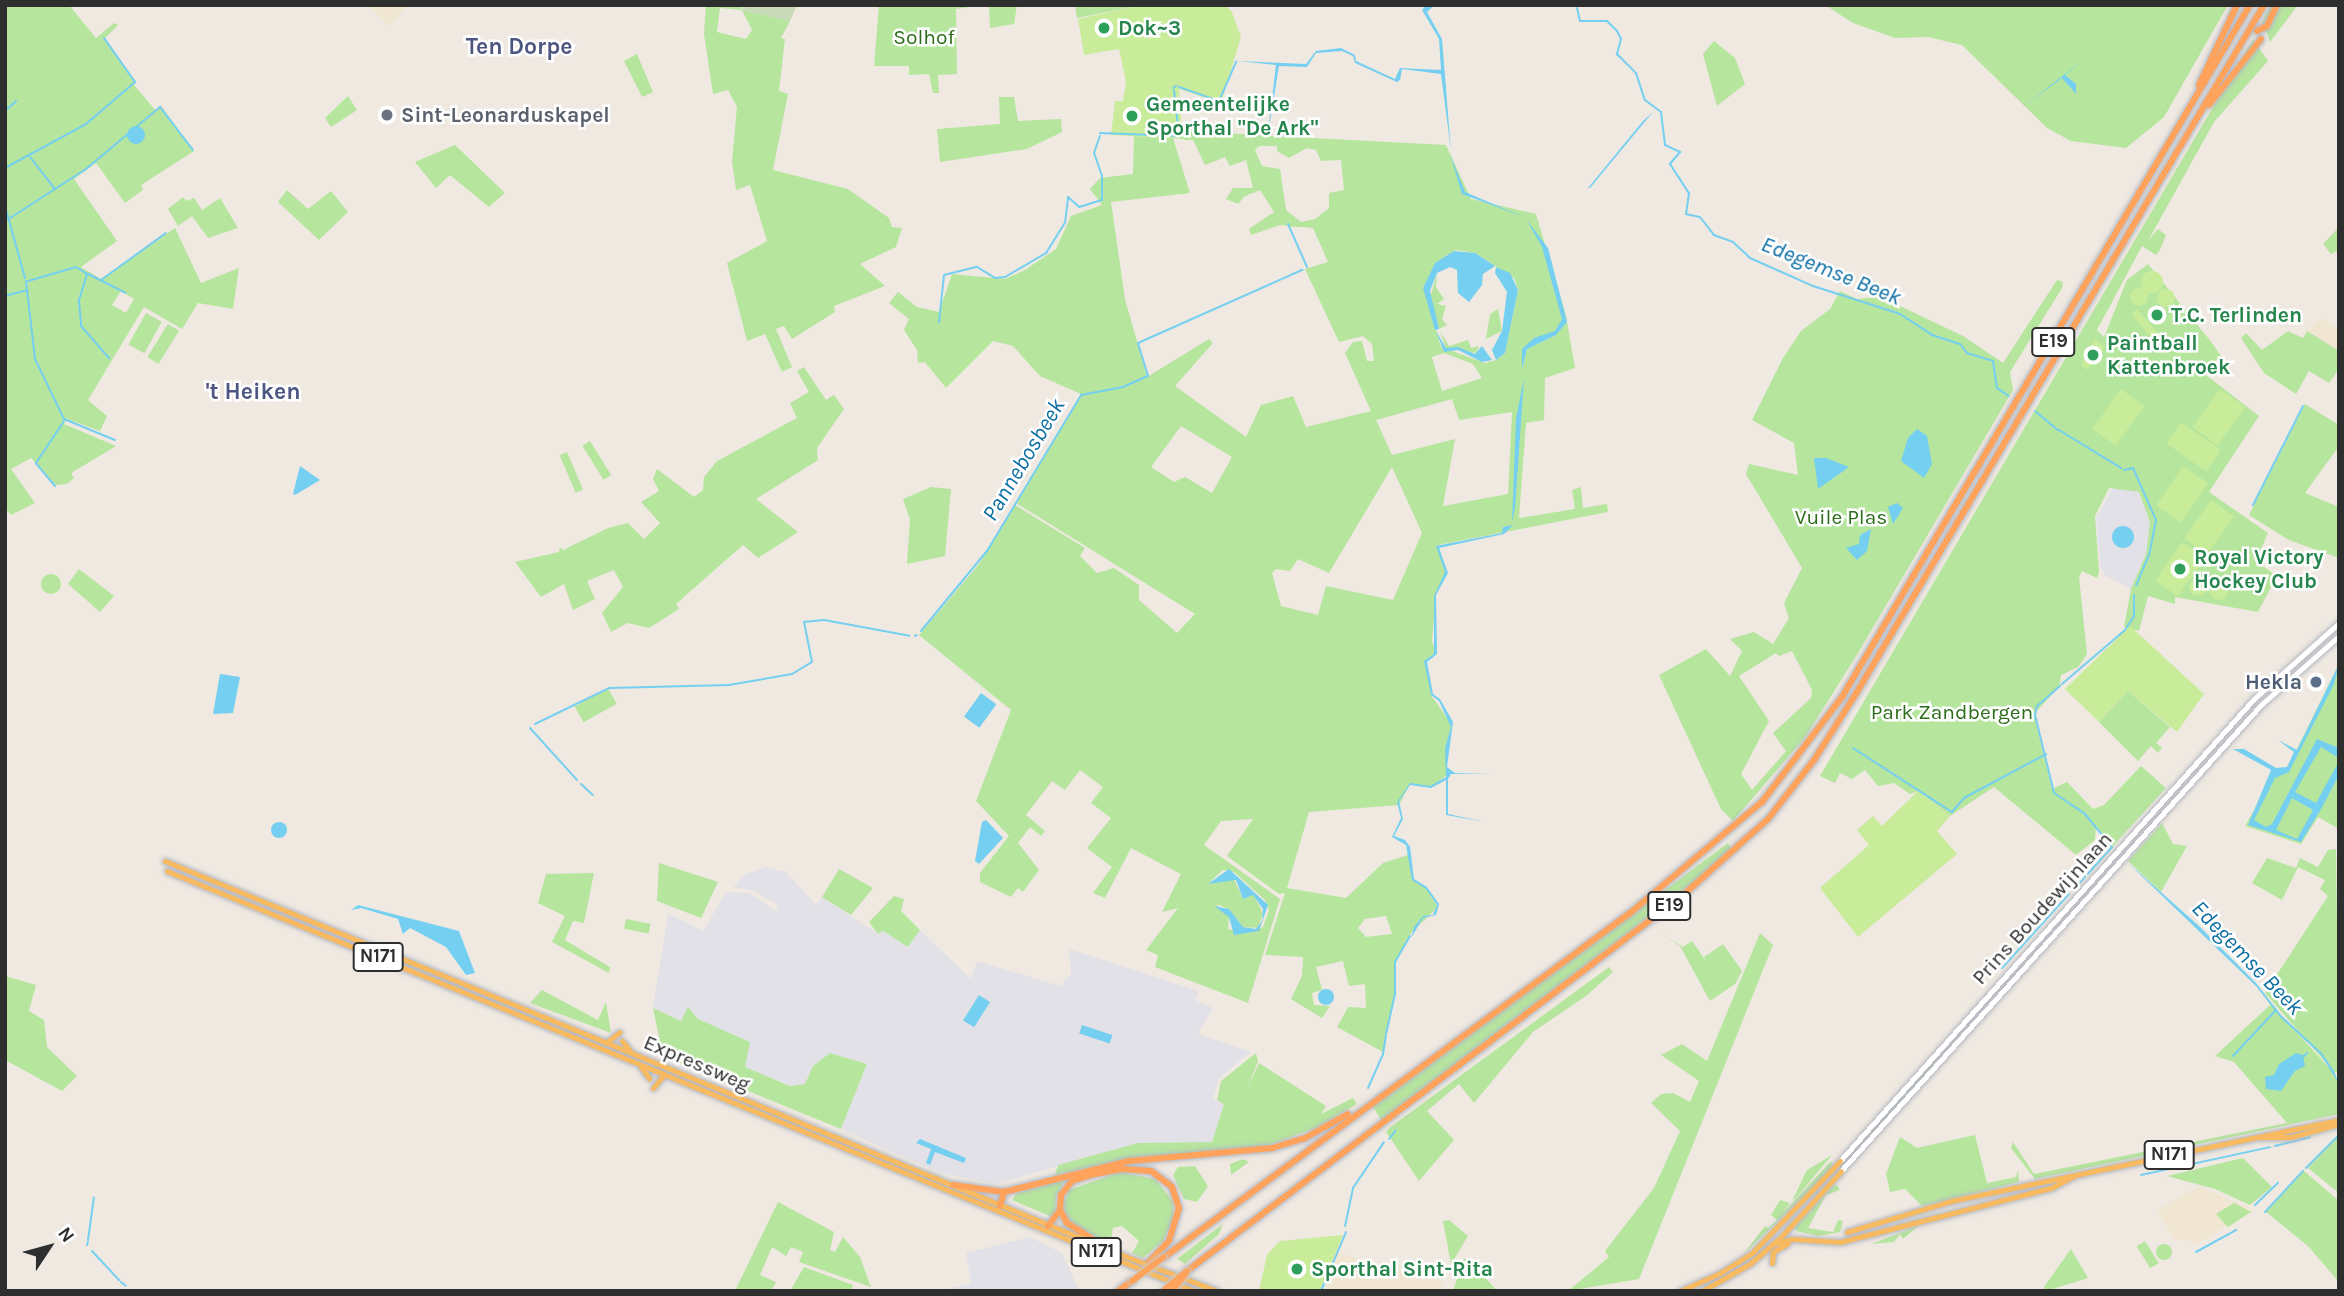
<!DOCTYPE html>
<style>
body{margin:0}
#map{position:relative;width:2344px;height:1296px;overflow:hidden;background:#efe9e1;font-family:Karla,sans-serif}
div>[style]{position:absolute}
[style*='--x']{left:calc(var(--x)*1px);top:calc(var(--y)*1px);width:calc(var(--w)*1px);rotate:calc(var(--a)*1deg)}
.industrial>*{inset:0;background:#e3e1e8}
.education>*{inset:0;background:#f0e6d1}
.green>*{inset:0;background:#b6e59e;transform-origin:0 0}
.round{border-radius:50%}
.cemetery>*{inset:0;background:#c8d9b8}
.pitch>*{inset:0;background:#c9ec9a;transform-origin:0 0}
.water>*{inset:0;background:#75cff0;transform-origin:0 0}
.stream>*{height:2px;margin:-1px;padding:0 1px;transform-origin:1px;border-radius:1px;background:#75cff0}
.roads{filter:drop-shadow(0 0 2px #b4b7c1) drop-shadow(0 0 2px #b4b7c1)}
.secondary>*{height:4.5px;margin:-2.25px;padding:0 2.25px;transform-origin:2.25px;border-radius:2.25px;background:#fff}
.trunk>*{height:5px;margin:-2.5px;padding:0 2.5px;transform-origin:2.5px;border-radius:2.5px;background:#f8ba60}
.motorway>*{height:6px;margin:-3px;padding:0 3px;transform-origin:3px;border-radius:3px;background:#ffa35c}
.bridges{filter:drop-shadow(0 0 2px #c9c9c9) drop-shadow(0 0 2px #c9c9c9)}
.motorway-bridge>*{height:6px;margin:-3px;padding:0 3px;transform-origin:3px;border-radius:3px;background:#ffa35c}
.dots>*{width:19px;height:19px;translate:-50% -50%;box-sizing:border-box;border:4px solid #fff;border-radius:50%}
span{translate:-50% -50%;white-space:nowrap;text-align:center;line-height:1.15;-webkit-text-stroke:5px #fff;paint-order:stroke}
.shield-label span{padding:2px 5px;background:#fff;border:2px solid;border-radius:5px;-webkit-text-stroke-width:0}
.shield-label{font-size:19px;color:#2e2e2e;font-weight:700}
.leisure-label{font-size:21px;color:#27864d;font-weight:700}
.left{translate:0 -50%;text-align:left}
.park-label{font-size:21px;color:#2c6e1b}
.worship-label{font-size:21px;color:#5b616d;font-weight:700}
.service-label{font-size:21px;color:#4e5e75;font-weight:700}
.right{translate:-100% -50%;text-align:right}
.street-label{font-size:21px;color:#2e2e2e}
.neighbourhood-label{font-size:23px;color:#4d5680;font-weight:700}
.water-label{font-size:23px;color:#0d6fa3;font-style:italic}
.frame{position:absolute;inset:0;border:7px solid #2e2e2e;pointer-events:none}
.north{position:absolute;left:14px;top:1212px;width:70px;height:70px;-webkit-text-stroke:5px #fff;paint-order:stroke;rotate:54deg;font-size:19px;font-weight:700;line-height:28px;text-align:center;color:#2e2e2e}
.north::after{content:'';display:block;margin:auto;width:24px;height:32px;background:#2e2e2e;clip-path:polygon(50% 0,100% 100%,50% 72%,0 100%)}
</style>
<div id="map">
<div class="industrial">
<i style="clip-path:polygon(2113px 488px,2139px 492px,2150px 522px,2146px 554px,2131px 589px,2106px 576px,2100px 566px,2096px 518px)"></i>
<i style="clip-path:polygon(766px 867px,786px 872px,816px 905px,822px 897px,878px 934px,883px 931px,908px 947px,920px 930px,971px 979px,977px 961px,1060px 986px,1071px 974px,1069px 949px,1199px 991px,1195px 1000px,1213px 1008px,1198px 1034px,1251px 1052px,1219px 1078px,1213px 1099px,1224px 1103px,1212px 1142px,1138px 1143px,996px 1184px,941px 1173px,841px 1129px,867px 1064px,830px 1053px,813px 1066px,805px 1084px,791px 1086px,745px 1067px,750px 1042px,698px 1019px,688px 1007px,682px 1021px,653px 1008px,668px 914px,703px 931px,726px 892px,749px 893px,776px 911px,779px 906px,755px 891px,733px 887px,746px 874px)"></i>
<i style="clip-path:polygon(1030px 1237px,1062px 1253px,1079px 1291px,939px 1291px,971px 1283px,966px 1253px)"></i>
</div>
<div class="education">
<i style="clip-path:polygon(368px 5px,408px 5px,389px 26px)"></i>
<i style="clip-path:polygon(2321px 318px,2339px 330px,2339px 351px,2307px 331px)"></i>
<i style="clip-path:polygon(2199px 1187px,2254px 1210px,2193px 1246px,2189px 1240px,2174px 1240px,2157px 1210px)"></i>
<i style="clip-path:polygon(1337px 1253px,1443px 1281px,1441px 1291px,1325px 1291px)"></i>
</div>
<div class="green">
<i style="clip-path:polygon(evenodd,5px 5px,69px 5px,96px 38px,114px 23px,118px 25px,105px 38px,136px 82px,134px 85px,156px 111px,162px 107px,194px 151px,141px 185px,143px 190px,125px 203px,96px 163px,74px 179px,117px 241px,81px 267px,101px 279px,175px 228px,201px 283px,239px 268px,233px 309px,198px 303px,182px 329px,144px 307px,88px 400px,107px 416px,100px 431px,67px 419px,64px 424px,116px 446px,71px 473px,74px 478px,67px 484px,56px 485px,31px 458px,11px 469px,35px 503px,11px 515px,5px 508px,5px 5px,121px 291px,134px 299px,126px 313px,112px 305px,121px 291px)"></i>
<i style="clip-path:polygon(evenodd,706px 5px,741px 5px,742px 10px,790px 21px,781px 38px,785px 39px,779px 91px,788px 94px,773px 170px,848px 189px,889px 218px,892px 227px,902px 228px,896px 247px,860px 264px,885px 286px,834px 306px,835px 312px,792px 339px,784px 326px,776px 329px,792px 367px,782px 372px,765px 334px,747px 341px,727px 263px,767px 241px,750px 185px,736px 190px,732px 161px,737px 107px,728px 90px,713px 94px,704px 34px,706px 5px,720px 8px,742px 10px,752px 30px,746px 39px,717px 32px,720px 8px)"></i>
<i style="clip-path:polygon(879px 5px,984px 5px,956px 9px,957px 74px,938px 75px,939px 93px,933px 93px,929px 74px,909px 75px,909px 66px,874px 66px)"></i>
<i style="clip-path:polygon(989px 5px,1017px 5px,1014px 24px,990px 28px)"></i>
<i style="clip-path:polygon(1075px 5px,1142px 5px,1077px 18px)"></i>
<i style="clip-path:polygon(1825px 5px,2228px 5px,2164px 117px,2126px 148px,2071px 141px,2047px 128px,1962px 45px,1928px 37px,1895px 38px,1853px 23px)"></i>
<i style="clip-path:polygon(2271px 5px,2298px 5px,2270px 42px,2262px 21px)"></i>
<i style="clip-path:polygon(2253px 39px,2268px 61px,2214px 122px,2148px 241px,2158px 229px,2166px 235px,2160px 250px,2156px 255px,2142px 246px,2097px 330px,2104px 337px,2127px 280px,2148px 264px,2212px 343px,2221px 356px,2202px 372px,2259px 416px,2209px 492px,2268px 533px,2256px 561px,2274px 574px,2271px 587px,2258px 612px,2175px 597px,2175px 604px,2148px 596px,2139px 631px,2124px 627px,2131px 589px,2146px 554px,2150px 522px,2139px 492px,2109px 488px,2095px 516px,2099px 572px,2097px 578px,2082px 571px,2079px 577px,2087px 654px,2078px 667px,2061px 675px,2060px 686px,2034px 714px,2052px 789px,2067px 782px,2093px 809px,2104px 805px,2141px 766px,2166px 788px,2113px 846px,2096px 826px,2095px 840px,2076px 855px,1994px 787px,1950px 816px,1918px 791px,1910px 794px,1894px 783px,1878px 786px,1865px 770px,1852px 779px,1840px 773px,1835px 783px,1820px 776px)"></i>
<i style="clip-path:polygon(1714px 41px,1735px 58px,1745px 84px,1717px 106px,1703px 54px)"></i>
<i style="clip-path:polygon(637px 54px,653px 92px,642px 97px,624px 61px)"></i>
<i style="clip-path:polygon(348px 96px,357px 110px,331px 127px,325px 118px)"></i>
<i style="clip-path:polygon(999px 97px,1014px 97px,1018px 121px,1061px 119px,1062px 132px,1027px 149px,940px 162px,937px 129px,1000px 124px)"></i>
<i style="clip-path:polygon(evenodd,1182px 131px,1446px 145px,1471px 199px,1536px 214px,1567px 319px,1552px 334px,1535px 338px,1523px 349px,1522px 369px,1527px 349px,1556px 335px,1567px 322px,1575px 368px,1545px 378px,1544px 420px,1526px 423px,1519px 518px,1575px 509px,1572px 490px,1581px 487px,1583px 508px,1607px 504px,1608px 512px,1438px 545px,1447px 572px,1436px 594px,1432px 641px,1436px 653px,1426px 660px,1431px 695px,1452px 725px,1445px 748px,1448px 774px,1431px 787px,1410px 784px,1399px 805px,1309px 812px,1287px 888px,1346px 898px,1383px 863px,1408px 855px,1411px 859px,1413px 880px,1425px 887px,1438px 907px,1411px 933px,1395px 962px,1395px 994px,1383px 1052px,1337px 1027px,1348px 1007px,1366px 1008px,1365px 984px,1349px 986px,1343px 961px,1316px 967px,1322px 990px,1312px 993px,1314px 1005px,1330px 1006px,1322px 1018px,1291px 999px,1302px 976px,1303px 957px,1265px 955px,1285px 893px,1279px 894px,1227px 856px,1253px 819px,1221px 821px,1204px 845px,1280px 899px,1248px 1003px,1155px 967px,1158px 955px,1146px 950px,1178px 908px,1162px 912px,1181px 874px,1131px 848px,1105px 898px,1093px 893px,1112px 867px,1087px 848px,1111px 818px,1091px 803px,1103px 787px,1080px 770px,1065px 790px,1052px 781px,1026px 815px,1045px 831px,1041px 836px,1030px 827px,1018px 843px,1039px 870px,1023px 892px,1018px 888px,1011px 897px,980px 882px,980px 873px,1009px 836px,976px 801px,1011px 710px,919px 635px,979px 564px,1015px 505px,1085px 548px,1080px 556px,1097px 573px,1114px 568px,1139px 585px,1139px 600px,1177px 633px,1195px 614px,1016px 503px,1081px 394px,1040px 376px,1013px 346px,993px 341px,946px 388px,925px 362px,918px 363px,917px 350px,904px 330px,909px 319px,889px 303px,898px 292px,917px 307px,939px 312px,952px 274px,1005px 279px,1025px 270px,1056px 249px,1071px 216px,1102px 205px,1090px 189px,1100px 178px,1133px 174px,1134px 136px,1172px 138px,1182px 131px,1173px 138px,1193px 140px,1205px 165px,1225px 157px,1230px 166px,1246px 160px,1253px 188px,1233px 188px,1226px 199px,1238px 204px,1245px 196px,1260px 190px,1274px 212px,1249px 229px,1251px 235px,1280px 225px,1313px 228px,1328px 262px,1305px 269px,1339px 342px,1363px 336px,1372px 344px,1374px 361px,1367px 361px,1362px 341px,1353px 342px,1345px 353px,1371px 411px,1306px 427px,1293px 396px,1261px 405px,1246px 437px,1175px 386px,1213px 343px,1209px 339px,1147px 377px,1125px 299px,1111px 202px,1190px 193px,1173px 138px,1182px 131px,1259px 146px,1277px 146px,1277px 151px,1289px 158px,1307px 148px,1316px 150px,1321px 161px,1341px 160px,1344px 190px,1329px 193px,1329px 208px,1315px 219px,1301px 222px,1286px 210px,1280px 169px,1262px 166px,1255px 150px,1259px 146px,1182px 131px,1456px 250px,1475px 253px,1514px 278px,1518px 290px,1505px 353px,1496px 360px,1485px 363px,1441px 347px,1424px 287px,1435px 263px,1456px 250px,1182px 131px,1444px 353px,1473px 364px,1482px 378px,1442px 391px,1432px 357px,1444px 353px,1182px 131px,1452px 399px,1459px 420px,1512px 412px,1508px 494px,1443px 506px,1455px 439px,1392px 455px,1376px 420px,1452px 399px,1182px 131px,1181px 426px,1232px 457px,1212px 493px,1185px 477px,1174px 482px,1151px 467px,1181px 426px,1182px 131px,1392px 467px,1422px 533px,1393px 600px,1326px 586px,1318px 615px,1281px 606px,1272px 573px,1276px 569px,1290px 571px,1298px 559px,1329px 573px,1392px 467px,1182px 131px,1223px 870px,1234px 872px,1265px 900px,1269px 910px,1263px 927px,1248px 933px,1228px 929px,1229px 917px,1216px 904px,1229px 909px,1243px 927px,1258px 928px,1263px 913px,1253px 894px,1243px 899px,1234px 879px,1208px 884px,1223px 870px,1182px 131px,1386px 916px,1392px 934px,1366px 937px,1358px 928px,1365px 919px,1386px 916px)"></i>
<i style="clip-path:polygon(455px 145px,505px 193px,489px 207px,450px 175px,436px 188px,415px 162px)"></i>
<i style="clip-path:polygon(287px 190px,308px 209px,331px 191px,348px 212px,319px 240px,278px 202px)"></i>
<i style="clip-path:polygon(183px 197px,186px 201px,194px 198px,202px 210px,220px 198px,238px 228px,208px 238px,192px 216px,178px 226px,168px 209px)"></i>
<i style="clip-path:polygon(2339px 227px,2339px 250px,2331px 254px,2323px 244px)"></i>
<i style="clip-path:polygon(1437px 273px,1436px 287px,1444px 299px,1437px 304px,1446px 306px,1442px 319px,1447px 325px,1439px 329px,1430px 298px)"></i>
<i style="clip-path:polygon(evenodd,2057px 280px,2063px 282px,2062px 288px,2010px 372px,2013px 390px,1858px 653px,1806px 736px,1733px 821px,1721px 809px,1659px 675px,1706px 649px,1730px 676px,1742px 651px,1730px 639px,1754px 632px,1773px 644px,1789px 618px,1784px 603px,1802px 568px,1746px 474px,1749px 464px,1798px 475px,1794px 443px,1752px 420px,1783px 358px,1801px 331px,1830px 309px,1840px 291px,1857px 299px,1881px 297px,1963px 336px,2003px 363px,2057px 280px,1792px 651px,1812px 690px,1811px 698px,1773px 733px,1786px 751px,1752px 790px,1741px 774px,1769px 721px,1739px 676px,1776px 653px,1779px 656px,1792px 651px)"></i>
<i style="clip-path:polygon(1498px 309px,1502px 331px,1486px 339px,1490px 314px)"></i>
<i style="left:146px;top:313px;width:18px;height:36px;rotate:29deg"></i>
<i style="left:168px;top:324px;width:13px;height:39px;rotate:32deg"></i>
<i style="clip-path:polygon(1440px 331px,1449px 346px,1468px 340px,1471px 348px,1479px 346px,1476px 353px,1446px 348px)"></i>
<i style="clip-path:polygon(2288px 331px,2303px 338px,2307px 331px,2339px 351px,2339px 369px,2329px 383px,2309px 371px,2296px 394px,2264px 373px,2241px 338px,2246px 333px,2262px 350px)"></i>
<i style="clip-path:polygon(804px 367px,826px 400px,834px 395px,844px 409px,817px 448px,818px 460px,756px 499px,798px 532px,758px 558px,743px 545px,676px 604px,679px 609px,649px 628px,628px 623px,611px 632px,602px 613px,623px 587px,614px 570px,587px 581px,595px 599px,573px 610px,564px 584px,541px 597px,515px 562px,559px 552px,560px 547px,563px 550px,608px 528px,628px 523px,644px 539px,660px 523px,641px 502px,659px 491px,653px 479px,657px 469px,694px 497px,703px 490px,704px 477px,717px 461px,797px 418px,790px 403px,809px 392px,797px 371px)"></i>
<i style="clip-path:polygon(2305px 404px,2339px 425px,2339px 446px,2305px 493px,2339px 507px,2339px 558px,2289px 540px,2249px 515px)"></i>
<i style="left:590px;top:441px;width:40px;height:9px;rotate:58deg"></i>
<i style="left:567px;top:452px;width:41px;height:8px;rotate:67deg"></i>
<i style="clip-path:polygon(931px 487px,951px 489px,945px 556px,907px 564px,910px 520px,903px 499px)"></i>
<i style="clip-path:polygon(79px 569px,114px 596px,100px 612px,68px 584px)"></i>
<i class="round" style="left:41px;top:574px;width:20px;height:20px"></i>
<i style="clip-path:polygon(2339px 664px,2339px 829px,2318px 817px,2301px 844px,2245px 826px,2276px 771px,2285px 773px)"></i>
<i style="left:608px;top:688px;width:18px;height:38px;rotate:61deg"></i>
<i style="clip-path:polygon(2128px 691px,2170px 727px,2156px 743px,2162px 748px,2158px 753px,2151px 746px,2138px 761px,2099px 722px)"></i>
<i style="clip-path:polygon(2162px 823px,2173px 844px,2187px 846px,2161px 892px,2128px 861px)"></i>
<i style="clip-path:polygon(1728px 843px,1732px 850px,1695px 881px,1382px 1121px,1373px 1107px)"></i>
<i style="clip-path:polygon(2336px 849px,2339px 1070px,2335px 1073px,2265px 993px,2328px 896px,2320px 889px,2325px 880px,2298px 867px,2282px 900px,2252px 883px,2267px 858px,2296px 868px,2300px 858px,2318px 867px,2328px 850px)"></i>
<i style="clip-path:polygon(659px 863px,718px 882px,701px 918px,657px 901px)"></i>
<i style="clip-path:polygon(839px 869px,873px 888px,851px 915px,822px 897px)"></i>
<i style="clip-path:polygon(594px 873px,584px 923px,573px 921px,565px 940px,610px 967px,609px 973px,552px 942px,565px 916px,538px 903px,546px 874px)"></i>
<i style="clip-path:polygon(894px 896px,904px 899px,901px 911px,920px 930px,908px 947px,883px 931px,878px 934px,869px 922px)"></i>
<i style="left:626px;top:919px;width:25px;height:10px;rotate:11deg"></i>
<i style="clip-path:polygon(1760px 933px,1773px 945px,1639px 1279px,1568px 1291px,1609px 1257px,1605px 1251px,1654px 1188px,1680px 1131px,1651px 1103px,1661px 1094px,1673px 1093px,1690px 1102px,1699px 1081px,1661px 1055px,1682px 1044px,1707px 1061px)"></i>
<i style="clip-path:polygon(1662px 934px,1683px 947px,1692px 941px,1708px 964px,1704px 957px,1723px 944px,1742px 971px,1735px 984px,1710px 1001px,1680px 946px)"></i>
<i style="clip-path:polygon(1609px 967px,1613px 972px,1586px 996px,1533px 1032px,1474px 1103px,1459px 1084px,1427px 1111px,1454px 1140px,1419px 1181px,1386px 1132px,1389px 1128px)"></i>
<i style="clip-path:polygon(5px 976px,36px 985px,29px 1011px,44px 1020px,47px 1047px,77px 1076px,62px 1091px,5px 1060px)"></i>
<i style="clip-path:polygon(542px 990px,598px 1020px,606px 1002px,611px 1033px,530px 1003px)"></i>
<i style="clip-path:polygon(2271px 1004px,2332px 1071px,2339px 1084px,2339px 1114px,2035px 1179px,2011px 1148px,2013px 1142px,2034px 1174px,2287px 1123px,2234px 1062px,2215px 1056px)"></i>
<i style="clip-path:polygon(688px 1007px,698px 1019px,750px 1042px,745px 1067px,790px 1086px,805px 1084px,813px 1066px,830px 1053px,867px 1064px,841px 1129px,653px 1052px,659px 1037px,653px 1008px,681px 1021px)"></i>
<i style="clip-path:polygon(1256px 1053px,1258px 1061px,1247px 1089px,1259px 1063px,1326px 1106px,1321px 1114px,1353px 1098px,1357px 1104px,1316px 1128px,1266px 1146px,1130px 1158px,1055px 1175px,1058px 1165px,1138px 1143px,1212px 1142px,1224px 1104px,1217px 1100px,1221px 1081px)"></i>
<i style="clip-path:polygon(1932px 1058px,1937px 1062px,1847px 1160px,1874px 1124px)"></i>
<i style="clip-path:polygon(1975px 1135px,1987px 1183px,2016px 1177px,2018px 1170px,2019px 1182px,1922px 1206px,1905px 1189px,1890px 1192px,1886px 1174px,1900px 1137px,1917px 1148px)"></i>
<i style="clip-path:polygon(2339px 1136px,2339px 1193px,2308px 1168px)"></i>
<i style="clip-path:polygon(1832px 1155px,1795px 1199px,1793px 1199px,1807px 1170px)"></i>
<i style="clip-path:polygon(2243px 1158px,2272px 1187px,2250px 1205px,2215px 1189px,2167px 1176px)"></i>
<i style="clip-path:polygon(1243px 1159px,1249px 1162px,1231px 1175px,1230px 1164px)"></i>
<i style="clip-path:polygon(1831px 1161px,1833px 1167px,1742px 1256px,1765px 1226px,1768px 1228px,1777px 1220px,1771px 1215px,1780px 1200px,1790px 1203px,1781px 1215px)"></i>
<i style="clip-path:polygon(1195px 1166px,1208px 1186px,1197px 1202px,1184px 1199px,1173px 1175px,1178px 1167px)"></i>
<i style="clip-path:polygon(2304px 1171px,2339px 1201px,2339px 1282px,2308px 1246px,2266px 1212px)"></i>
<i style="clip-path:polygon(1120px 1172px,1155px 1179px,1173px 1201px,1173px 1219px,1163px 1241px,1143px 1258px,1132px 1253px,1139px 1241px,1122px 1226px,1113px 1228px,1110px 1245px,1069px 1221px,1063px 1205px,1069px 1190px)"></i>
<i style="clip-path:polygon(1065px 1180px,1056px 1197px,1055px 1213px,1050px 1216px,1012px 1200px,1017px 1193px)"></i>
<i style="clip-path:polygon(1837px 1185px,1840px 1190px,1826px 1195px,1808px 1228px,1833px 1232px,1838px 1220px,1843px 1221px,1840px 1232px,1819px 1236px,1796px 1231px,1795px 1227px,1832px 1187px)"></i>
<i style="clip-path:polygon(778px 1202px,834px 1232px,830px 1250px,835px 1252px,843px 1237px,860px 1257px,871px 1287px,799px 1262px,803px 1252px,791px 1247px,786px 1256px,772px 1247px,760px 1275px,776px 1282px,771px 1291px,735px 1291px)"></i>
<i style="clip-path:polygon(2234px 1203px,2251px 1212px,2228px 1227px,2216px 1214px)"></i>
<i style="clip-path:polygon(1449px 1220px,1468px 1236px,1451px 1264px,1443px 1221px)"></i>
<i style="clip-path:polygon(1223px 1224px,1219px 1234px,1185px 1264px,1177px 1259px)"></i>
<i style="clip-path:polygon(1918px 1226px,1903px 1239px,1900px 1234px,1894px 1242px,1871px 1244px)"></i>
<i style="left:2145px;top:1241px;width:26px;height:10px;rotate:58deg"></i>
<i class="round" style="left:2156px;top:1244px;width:16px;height:16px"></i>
<i style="clip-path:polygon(2071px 1249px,2088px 1278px,2046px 1291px,2044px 1287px)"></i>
<i style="clip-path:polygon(1464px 1258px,1475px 1266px,1497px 1291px,1453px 1291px)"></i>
<i style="clip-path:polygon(804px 1267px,853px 1285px,851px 1291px,790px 1291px)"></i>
</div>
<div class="cemetery">
<i style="clip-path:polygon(744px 5px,797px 5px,790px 21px,742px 10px)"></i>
</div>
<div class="pitch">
<i style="clip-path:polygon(1142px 5px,1224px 5px,1231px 10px,1241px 37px,1221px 103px,1179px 89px,1182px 131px,1172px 138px,1111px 135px,1115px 101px,1123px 101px,1126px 82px,1119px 49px,1084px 55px,1078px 19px)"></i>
<i class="round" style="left:2141px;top:271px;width:22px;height:22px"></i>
<i class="round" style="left:2130px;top:288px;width:18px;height:18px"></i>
<i class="round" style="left:2157px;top:289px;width:18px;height:18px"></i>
<i style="left:2137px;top:309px;width:35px;height:8px;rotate:49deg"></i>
<i style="clip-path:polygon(2095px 339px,2105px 347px,2087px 370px,2081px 365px)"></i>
<i style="left:2121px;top:389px;width:29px;height:49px;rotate:36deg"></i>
<i style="left:2220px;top:389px;width:31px;height:47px;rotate:36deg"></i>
<i style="left:2181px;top:422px;width:49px;height:26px;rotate:35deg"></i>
<i style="left:2183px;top:466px;width:30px;height:48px;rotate:34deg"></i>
<i style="left:2211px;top:500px;width:28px;height:47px;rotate:35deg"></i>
<i style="left:2182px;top:542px;width:28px;height:47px;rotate:35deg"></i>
<i class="round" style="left:2189px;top:578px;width:18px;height:18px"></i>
<i class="round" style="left:2210px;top:582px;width:18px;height:18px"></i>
<i style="clip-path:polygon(2130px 626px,2204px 694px,2177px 732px,2128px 691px,2099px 722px,2065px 689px)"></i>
<i style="clip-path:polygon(1918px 791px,1950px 816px,1937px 831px,1957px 854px,1858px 937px,1820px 888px,1869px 845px,1857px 830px,1873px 816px,1882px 826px)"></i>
<i style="clip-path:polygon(1343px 1235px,1320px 1291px,1259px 1291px,1267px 1255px,1280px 1241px)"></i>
</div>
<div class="water">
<i style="clip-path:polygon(1426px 5px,1435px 5px,1427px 12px,1442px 39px,1451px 151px,1441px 74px,1402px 69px,1400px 80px,1397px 82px,1355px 63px,1353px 56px,1342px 51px,1316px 53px,1307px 67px,1279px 66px,1267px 140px,1276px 65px,1237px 61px,1306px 64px,1316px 51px,1341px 48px,1355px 55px,1356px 61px,1395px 79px,1400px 68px,1441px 70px,1439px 39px,1422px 10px)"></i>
<i style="clip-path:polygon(2084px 59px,2065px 75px,2076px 84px,2076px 94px,2062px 78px,2023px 107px)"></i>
<i style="clip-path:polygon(1653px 112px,1590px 188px,1588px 188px,1643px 121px)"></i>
<i class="round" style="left:127px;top:126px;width:18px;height:18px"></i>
<i style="clip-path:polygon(1450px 154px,1465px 192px,1524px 217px,1462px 194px)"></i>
<i style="clip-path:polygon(1526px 219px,1548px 248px,1567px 322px,1556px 335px,1527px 349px,1522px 369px,1522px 349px,1534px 338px,1555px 331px,1562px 319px,1542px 247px)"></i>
<i style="clip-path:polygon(1454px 251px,1475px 253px,1495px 266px,1483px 274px,1482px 285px,1469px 302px,1458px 293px,1457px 270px,1450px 267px,1437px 273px,1430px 291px,1439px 329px,1435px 330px,1423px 288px,1435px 263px)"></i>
<i style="clip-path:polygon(1496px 267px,1510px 273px,1518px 290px,1505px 353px,1496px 360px,1492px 350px,1502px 331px,1507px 292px,1495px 273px)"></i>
<i style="clip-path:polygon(1436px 331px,1446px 348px,1458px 347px,1475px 354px,1482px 346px,1492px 360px,1482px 362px,1458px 350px,1444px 352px)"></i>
<i style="clip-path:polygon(1524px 378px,1515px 508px,1512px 523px,1516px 419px)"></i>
<i style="clip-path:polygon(1917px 429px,1927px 436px,1932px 464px,1924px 478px,1901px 461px,1908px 438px)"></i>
<i style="clip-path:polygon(1814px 458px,1826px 458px,1849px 467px,1818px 489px)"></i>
<i style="clip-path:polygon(300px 466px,320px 480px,295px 495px,293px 494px)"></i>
<i style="clip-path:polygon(1897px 503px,1903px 508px,1893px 524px,1888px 507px)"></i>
<i style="clip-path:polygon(1513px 525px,1504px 534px,1439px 548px,1448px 573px,1436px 595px,1437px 654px,1427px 662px,1433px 694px,1440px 699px,1453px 722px,1447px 767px,1455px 773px,1492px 773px,1451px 774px,1448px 779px,1448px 814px,1485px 822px,1446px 815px,1446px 780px,1431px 788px,1410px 785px,1399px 801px,1403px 819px,1394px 836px,1405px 840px,1410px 847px,1414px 879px,1427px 887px,1439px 904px,1436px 915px,1423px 918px,1411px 938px,1414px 927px,1423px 916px,1433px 915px,1437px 905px,1426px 889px,1412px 880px,1406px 845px,1392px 837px,1401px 818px,1397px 802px,1410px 783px,1430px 786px,1446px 777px,1445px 748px,1451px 727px,1439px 701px,1431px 695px,1424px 661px,1434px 654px,1434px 596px,1445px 572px,1436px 546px,1502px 533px,1503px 527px)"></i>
<i class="round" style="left:2112px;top:526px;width:22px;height:22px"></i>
<i style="clip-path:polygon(1871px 529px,1867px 551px,1857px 560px,1846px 548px,1859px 544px,1860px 535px)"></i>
<i style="clip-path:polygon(evenodd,2339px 664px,2334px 684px,2289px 772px,2275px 778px,2254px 820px,2266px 827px,2272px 824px,2317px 739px,2339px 748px,2339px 775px,2320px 811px,2301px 842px,2248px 825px,2271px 770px,2233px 749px,2244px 749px,2276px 768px,2287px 767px,2294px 752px,2278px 740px,2297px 750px,2339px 664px,2321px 747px,2337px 757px,2338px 763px,2316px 803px,2295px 792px,2321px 747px,2339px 664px,2292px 798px,2313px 810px,2297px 839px,2276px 830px,2292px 798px)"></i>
<i style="clip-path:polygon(220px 674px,240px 677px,233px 713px,213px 714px)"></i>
<i style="left:981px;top:693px;width:19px;height:29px;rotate:36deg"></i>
<i style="clip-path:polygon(986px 820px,1003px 838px,979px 864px,975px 861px,982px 822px)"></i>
<i class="round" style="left:271px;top:822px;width:16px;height:16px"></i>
<i style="clip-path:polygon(2126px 861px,2199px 926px,2256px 983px,2281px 1015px,2322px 1053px,2334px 1071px,2339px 1084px,2321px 1055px,2280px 1017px,2256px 986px)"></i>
<i style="clip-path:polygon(1229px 869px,1268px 905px,1259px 931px,1234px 935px,1229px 917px,1214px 906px,1229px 909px,1243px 927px,1256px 929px,1262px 921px,1263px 909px,1253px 895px,1243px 899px,1236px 880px,1208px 884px)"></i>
<i style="clip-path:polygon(358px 905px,459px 931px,475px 973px,466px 975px,446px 947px,410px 928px,403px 934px,398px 919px,361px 908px,351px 910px)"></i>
<i class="round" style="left:1318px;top:989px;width:16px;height:16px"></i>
<i style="left:979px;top:995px;width:13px;height:30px;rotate:32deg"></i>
<i style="left:1082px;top:1025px;width:32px;height:9px;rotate:18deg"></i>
<i style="clip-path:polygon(2296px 1053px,2303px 1055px,2305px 1066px,2295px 1071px,2281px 1091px,2266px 1089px,2265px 1077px,2274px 1075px,2279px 1064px)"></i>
<i style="clip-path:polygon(920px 1139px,966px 1158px,964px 1163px,935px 1152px,930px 1165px,926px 1163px,931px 1149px,916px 1143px)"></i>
</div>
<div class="stream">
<i style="--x:1577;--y:8;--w:13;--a:77"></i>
<i style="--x:1580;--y:21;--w:27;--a:0"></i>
<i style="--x:1607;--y:21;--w:14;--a:45"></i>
<i style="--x:1617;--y:31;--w:9;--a:63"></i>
<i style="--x:1621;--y:39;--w:16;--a:105"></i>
<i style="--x:1617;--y:54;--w:27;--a:45"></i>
<i style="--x:1636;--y:73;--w:28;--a:72"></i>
<i style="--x:1645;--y:100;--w:20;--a:37"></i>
<i style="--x:1661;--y:112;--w:33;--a:83"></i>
<i style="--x:1665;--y:145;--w:17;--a:25"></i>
<i style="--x:1680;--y:152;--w:16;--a:130"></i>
<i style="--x:1670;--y:164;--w:35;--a:57"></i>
<i style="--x:1689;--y:193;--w:21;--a:98"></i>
<i style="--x:1686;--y:214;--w:14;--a:12"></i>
<i style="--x:1700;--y:217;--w:23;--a:52"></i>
<i style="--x:1714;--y:235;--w:20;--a:20"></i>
<i style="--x:1733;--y:242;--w:23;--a:43"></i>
<i style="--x:1750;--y:258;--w:69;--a:24"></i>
<i style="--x:1813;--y:286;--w:91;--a:17.8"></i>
<i style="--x:1900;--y:314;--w:38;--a:33"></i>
<i style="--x:1932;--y:335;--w:29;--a:18"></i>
<i style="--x:1960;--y:344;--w:11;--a:52"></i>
<i style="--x:1967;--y:353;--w:27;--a:17"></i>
<i style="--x:1993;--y:361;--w:27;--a:82"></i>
<i style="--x:1997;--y:388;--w:14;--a:34"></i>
<i style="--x:1179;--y:87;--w:42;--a:19.3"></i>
<i style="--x:1219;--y:101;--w:43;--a:-66.4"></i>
<i style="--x:1173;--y:88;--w:4;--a:-34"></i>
<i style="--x:5;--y:111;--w:15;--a:-42"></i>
<i style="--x:1100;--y:133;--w:79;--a:2.2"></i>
<i style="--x:1179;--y:136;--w:46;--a:-96.2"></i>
<i style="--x:30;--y:157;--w:41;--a:52"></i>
<i style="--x:5;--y:168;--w:92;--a:-28.5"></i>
<i style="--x:86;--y:124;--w:65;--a:-40.6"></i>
<i style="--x:135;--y:82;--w:54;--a:-125.2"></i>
<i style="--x:5;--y:206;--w:75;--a:74.5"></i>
<i style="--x:10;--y:218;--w:90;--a:-32.8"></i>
<i style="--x:86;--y:169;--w:97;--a:-40"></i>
<i style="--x:160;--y:107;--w:54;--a:52.5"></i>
<i style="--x:1288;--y:224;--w:47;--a:66.2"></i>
<i style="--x:88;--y:274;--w:42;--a:26.6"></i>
<i style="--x:101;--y:280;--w:80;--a:-35.9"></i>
<i style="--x:26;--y:281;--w:79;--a:83.4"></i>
<i style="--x:35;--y:359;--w:67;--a:64.2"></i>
<i style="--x:64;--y:419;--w:55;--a:22.4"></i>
<i style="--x:28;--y:281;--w:50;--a:-16.3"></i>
<i style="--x:76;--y:267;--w:13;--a:32"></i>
<i style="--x:87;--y:274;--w:28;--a:107"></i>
<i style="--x:79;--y:301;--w:25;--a:85"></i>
<i style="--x:81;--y:326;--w:43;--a:48.8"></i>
<i style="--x:5;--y:296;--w:23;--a:-15"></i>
<i style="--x:939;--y:322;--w:47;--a:-83.9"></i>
<i style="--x:944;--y:275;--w:34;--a:-14"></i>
<i style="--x:977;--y:267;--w:21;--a:31"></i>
<i style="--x:995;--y:278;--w:10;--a:-6"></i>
<i style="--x:1005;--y:277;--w:48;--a:-30.3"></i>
<i style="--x:1046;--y:253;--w:36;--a:-58"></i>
<i style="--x:1065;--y:223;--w:26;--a:-83"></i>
<i style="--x:1068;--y:197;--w:15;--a:42"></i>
<i style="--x:1079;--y:207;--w:24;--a:-17"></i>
<i style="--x:1102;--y:200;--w:24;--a:-90"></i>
<i style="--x:1102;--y:176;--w:24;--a:-109"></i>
<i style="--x:1094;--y:153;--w:18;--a:-71"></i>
<i style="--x:2035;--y:411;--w:30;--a:40"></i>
<i style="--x:2059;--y:430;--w:73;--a:31.5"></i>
<i style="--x:2124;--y:470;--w:9;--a:-13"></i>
<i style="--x:2133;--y:468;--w:57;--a:66.1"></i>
<i style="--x:2156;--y:520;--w:36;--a:101"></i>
<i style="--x:2149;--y:555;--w:33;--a:113"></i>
<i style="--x:55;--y:486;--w:30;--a:-130"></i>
<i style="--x:36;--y:463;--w:50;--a:-56.3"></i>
<i style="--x:2253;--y:505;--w:111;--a:-63.2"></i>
<i style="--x:921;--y:631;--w:104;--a:-50.5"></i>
<i style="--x:987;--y:551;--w:182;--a:-58.9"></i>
<i style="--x:1081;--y:395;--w:43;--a:-10.8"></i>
<i style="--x:1123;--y:387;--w:27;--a:-24"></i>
<i style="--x:1148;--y:376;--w:34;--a:-107"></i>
<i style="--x:1138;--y:343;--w:180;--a:-24"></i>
<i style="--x:915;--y:636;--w:2;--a:-27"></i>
<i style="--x:2062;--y:684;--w:83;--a:-40.6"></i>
<i style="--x:2125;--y:630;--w:17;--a:-57"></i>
<i style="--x:2134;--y:616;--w:21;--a:-90"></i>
<i style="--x:2060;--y:686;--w:30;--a:139"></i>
<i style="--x:2037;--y:706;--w:9;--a:103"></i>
<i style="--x:2035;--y:715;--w:80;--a:76.3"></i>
<i style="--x:2054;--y:793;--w:37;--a:34"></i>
<i style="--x:2085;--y:814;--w:43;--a:50.7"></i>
<i style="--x:2112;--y:847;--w:36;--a:132"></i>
<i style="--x:535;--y:724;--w:82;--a:-25.9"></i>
<i style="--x:609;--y:688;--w:120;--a:-1.4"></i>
<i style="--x:729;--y:685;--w:64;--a:-9.9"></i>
<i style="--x:792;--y:674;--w:23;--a:-31"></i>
<i style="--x:812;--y:662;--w:41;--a:-101.3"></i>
<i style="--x:804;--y:622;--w:20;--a:-6"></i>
<i style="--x:824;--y:620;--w:87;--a:10.5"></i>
<i style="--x:530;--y:728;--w:70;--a:47.9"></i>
<i style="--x:1853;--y:748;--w:118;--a:32.9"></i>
<i style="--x:1952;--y:812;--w:18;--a:-49"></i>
<i style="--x:1964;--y:798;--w:93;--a:-28.2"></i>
<i style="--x:581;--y:784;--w:16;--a:43"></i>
<i style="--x:2073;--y:890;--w:18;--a:-47"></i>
<i style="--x:2002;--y:968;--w:100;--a:-47.8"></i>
<i style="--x:1386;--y:1034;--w:41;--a:-77.3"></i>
<i style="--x:1395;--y:994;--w:32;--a:-90"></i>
<i style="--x:1395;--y:962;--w:30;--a:-60"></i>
<i style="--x:2233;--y:1056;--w:63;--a:-46.9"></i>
<i style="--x:2304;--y:1056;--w:4;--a:-45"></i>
<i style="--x:1368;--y:1088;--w:37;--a:-66"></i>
<i style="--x:1383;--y:1054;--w:18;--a:-81"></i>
<i style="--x:1389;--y:1139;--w:11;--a:-52"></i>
<i style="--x:2275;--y:1146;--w:36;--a:-14"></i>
<i style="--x:2306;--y:1168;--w:47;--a:-45"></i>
<i style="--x:2141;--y:1175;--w:132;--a:-12.2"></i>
<i style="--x:2255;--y:1205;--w:32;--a:-44"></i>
<i style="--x:2265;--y:1212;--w:56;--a:-47.2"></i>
<i style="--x:1345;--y:1226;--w:39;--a:-78"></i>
<i style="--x:1353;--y:1188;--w:55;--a:-56"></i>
<i style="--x:88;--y:1240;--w:43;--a:-82.1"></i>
<i style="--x:87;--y:1245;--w:3;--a:-72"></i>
<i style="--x:92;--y:1251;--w:40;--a:47"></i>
<i style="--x:2196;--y:1252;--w:46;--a:-28.8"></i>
<i style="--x:121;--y:1282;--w:6;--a:39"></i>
<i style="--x:1321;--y:1291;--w:64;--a:-67"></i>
</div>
<div class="roads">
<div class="secondary">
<i style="--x:1840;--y:1161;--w:620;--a:-48.14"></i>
<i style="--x:2254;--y:699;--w:114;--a:-41.8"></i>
<i style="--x:1841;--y:1171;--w:627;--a:-47.97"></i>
<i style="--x:2261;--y:705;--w:104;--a:-41.5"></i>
</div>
<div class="trunk">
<i style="--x:165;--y:861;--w:1011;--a:22.38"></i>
<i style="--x:167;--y:871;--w:1110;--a:22.24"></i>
<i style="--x:622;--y:1041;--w:13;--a:51"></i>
<i style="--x:607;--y:1042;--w:16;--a:-38"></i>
<i style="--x:641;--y:1067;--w:14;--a:54"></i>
<i style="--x:653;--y:1088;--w:16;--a:-50"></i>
<i style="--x:2261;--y:1137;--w:30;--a:0"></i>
<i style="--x:2291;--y:1137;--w:50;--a:-15.2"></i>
<i style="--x:1847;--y:1232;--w:109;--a:-16.6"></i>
<i style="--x:1951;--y:1201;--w:396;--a:-11.8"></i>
<i style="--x:1773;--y:1244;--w:20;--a:-15"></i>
<i style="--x:1792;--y:1239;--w:48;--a:3.6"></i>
<i style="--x:1840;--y:1242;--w:218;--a:-14.4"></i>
<i style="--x:2051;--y:1188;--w:26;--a:-28"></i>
<i style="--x:1109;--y:1250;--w:116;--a:20.8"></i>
<i style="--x:1772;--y:1263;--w:11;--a:-85"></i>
<i style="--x:1773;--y:1252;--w:17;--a:-31"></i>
<i style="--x:1680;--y:1291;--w:44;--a:-24.2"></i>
<i style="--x:1720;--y:1273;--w:39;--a:-32"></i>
<i style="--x:1753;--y:1252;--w:126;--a:-46.3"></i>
<i style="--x:1702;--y:1291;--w:56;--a:-29.7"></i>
<i style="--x:1751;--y:1263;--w:37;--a:-41"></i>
<i style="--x:1779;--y:1239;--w:92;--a:-47.6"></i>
</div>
<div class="motorway">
<i style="--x:2257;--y:31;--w:11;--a:-27"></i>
<i style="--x:2267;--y:26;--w:23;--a:-65"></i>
<i style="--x:2199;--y:85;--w:89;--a:-64.6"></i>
<i style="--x:2209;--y:105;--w:84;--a:-51.8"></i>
<i style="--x:953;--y:1185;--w:51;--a:7.8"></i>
<i style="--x:1004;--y:1192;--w:129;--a:-13.9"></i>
<i style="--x:1129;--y:1161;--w:144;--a:-5.2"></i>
<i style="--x:1272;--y:1148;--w:34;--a:-17"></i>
<i style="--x:1305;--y:1138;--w:49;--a:-29.2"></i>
<i style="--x:1000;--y:1206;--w:15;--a:-74"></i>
<i style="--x:1048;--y:1226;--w:20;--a:-53"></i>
<i style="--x:1110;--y:1250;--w:51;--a:-147.9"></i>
<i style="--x:1067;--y:1223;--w:15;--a:-118"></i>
<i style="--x:1060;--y:1210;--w:15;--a:-86"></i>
<i style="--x:1061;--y:1195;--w:18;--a:-52"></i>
<i style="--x:1072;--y:1181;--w:19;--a:-18"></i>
<i style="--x:1090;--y:1175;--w:33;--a:-11"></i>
<i style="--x:1122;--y:1169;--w:29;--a:4"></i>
<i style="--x:1151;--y:1171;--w:26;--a:37"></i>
<i style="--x:1172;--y:1187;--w:22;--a:72"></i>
<i style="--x:1179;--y:1208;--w:34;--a:107"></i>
<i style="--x:1169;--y:1241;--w:29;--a:134"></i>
<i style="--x:1163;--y:1258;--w:581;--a:-36.46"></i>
<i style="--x:1630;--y:913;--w:172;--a:-40.1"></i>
<i style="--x:1762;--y:802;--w:132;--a:-52.7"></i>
<i style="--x:1842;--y:697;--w:803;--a:-59.48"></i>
<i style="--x:1187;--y:1271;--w:621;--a:-37.15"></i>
<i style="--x:1682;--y:896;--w:115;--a:-41.8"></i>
<i style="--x:1768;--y:819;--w:75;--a:-52.1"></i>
<i style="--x:1814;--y:760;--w:80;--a:-57.7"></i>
<i style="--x:1857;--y:692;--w:799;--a:-59.36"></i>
<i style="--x:1118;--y:1291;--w:17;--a:-36"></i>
</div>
</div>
<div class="bridges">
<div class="motorway-bridge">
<i style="--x:1132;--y:1281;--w:39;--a:-37"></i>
<i style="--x:1163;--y:1291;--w:31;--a:-40"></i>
<i style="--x:1172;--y:1291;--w:23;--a:-52"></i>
</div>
</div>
<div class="dots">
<i style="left:1104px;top:28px;background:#2e9e5b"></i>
<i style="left:387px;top:115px;background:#6b7280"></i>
<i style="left:1132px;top:116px;background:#2e9e5b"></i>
<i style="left:2157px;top:315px;background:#2e9e5b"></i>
<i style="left:2093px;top:355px;background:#2e9e5b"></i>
<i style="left:2180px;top:569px;background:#2e9e5b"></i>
<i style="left:2316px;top:682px;background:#5c6f8a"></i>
<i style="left:1297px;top:1269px;background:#2e9e5b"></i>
</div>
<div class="shield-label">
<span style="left:2053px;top:342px">E19</span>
<span style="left:1669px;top:906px">E19</span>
<span style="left:378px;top:957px">N171</span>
<span style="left:2169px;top:1155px">N171</span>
<span style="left:1096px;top:1252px">N171</span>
</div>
<div class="leisure-label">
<span class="left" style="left:1118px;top:28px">Dok~3</span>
<span class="left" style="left:1146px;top:116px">Gemeentelijke<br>Sporthal "De Ark"</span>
<span class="left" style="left:2171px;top:315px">T.C. Terlinden</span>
<span class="left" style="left:2107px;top:355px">Paintball<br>Kattenbroek</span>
<span class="left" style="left:2194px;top:569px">Royal Victory<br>Hockey Club</span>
<span class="left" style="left:1311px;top:1269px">Sporthal Sint-Rita</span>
</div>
<div class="park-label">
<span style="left:924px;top:37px">Solhof</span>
<span style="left:1841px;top:517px">Vuile Plas</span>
<span style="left:1952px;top:712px">Park Zandbergen</span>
</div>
<div class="worship-label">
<span class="left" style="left:401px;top:115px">Sint-Leonarduskapel</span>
</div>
<div class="service-label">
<span class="right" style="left:2302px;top:682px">Hekla</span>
</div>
<div class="street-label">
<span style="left:2042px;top:908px;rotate:-48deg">Prins Boudewijnlaan</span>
<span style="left:697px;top:1063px;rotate:23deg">Expressweg</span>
</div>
<div class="neighbourhood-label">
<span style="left:519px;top:47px">Ten Dorpe</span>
<span style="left:253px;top:392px">'t Heiken</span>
</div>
<div class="water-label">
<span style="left:1831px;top:271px;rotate:22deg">Edegemse Beek</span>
<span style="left:1024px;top:460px;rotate:-59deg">Pannebosbeek</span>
<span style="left:2247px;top:958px;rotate:46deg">Edegemse Beek</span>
</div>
<div class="frame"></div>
<div class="north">N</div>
</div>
